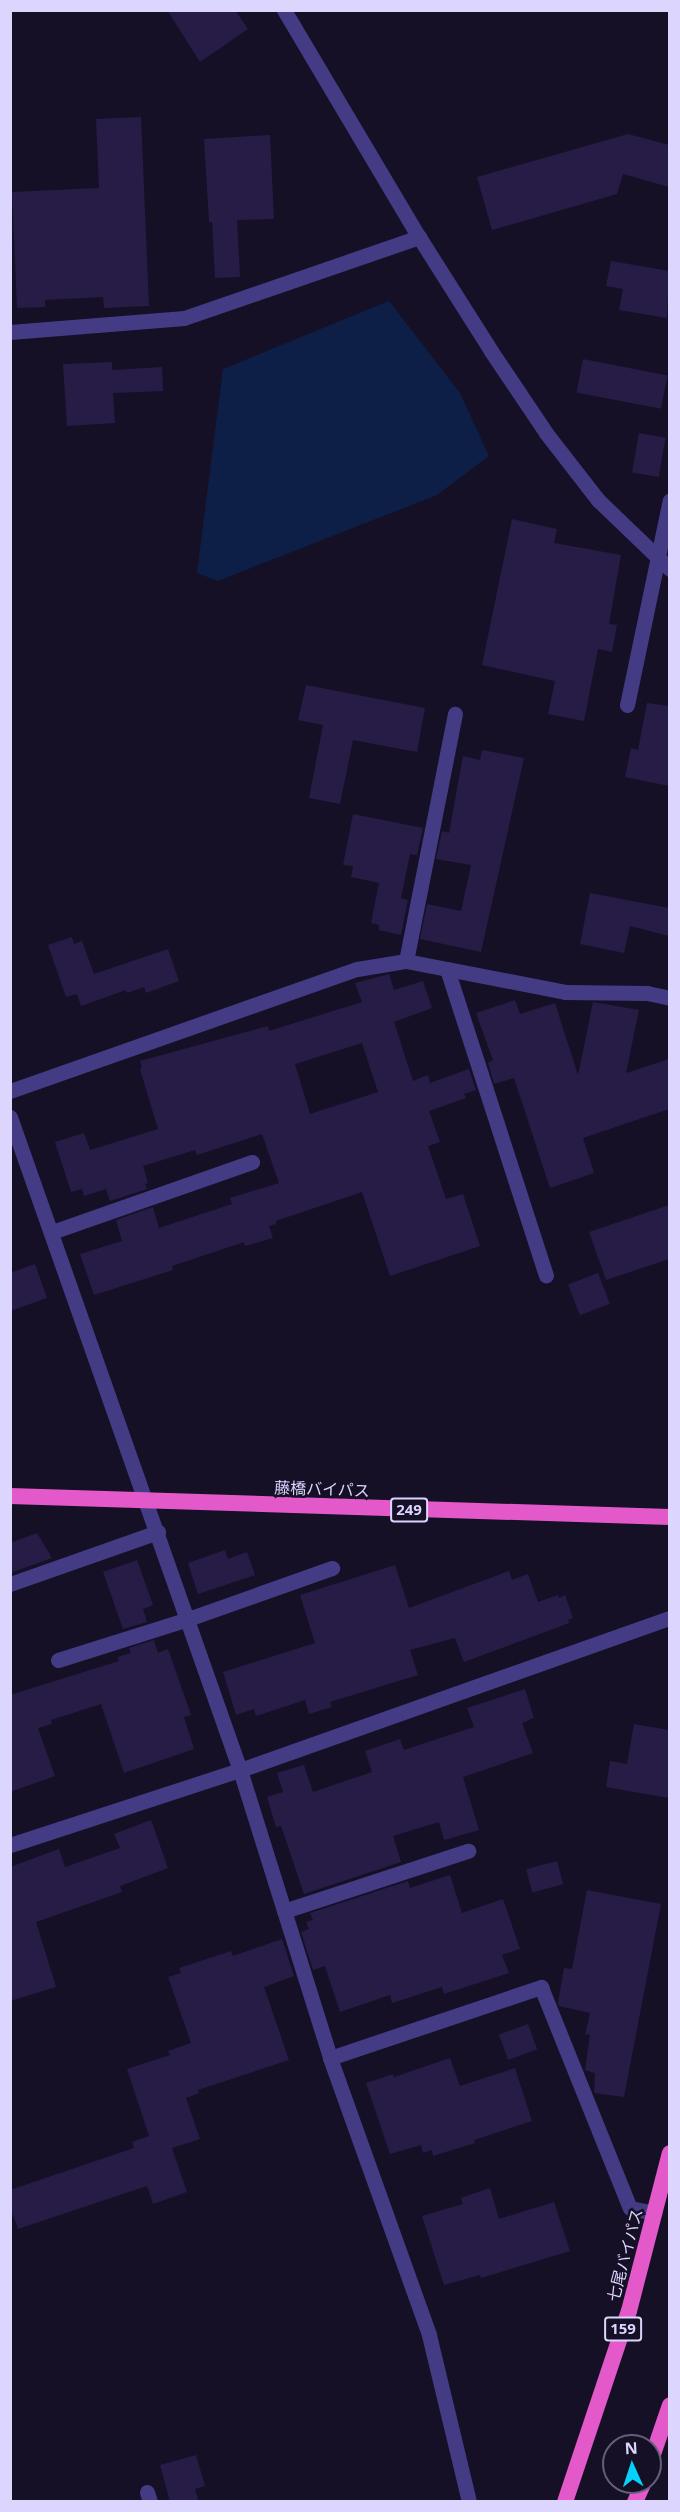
<!DOCTYPE html>
<meta charset="utf-8">
<style>
body{margin:0}
#map{position:relative;width:680px;height:2512px;overflow:hidden;background:#151026;font-family:"Noto Sans","Noto Sans JP",sans-serif}
div>[style]{position:absolute}
[style*='--x']{left:calc(var(--x)*1px);top:calc(var(--y)*1px);width:calc(var(--w)*1px);rotate:calc(var(--a)*1deg)}
.water>*{inset:0;background:#0d1f47}
.building>*{inset:0;background:#271c46;transform-origin:0 0}
.minor>*{height:15px;margin:-7.5px;padding:0 7.5px;transform-origin:7.5px;border-radius:7.5px;background:#433c84}
.trunk>*{height:16px;margin:-8px;padding:0 8px;transform-origin:8px;border-radius:8px;background:#e359ca}
span{translate:-50% -50%;white-space:nowrap;text-align:center;line-height:1.15;-webkit-text-stroke:5px #151026;paint-order:stroke}
.shield-label span{padding:2px 4px;background:#151026;border:2px solid;border-radius:4px;-webkit-text-stroke-width:0}
.shield-label{font-size:15px;color:#dcd5fe;font-weight:700}
.street-label{font-size:16px;color:#dcd5fe}
.frame{position:absolute;inset:0;border:12px solid #dcd5fe;pointer-events:none}
.north{position:absolute;left:602px;top:2434px;width:60px;height:60px;box-sizing:border-box;background:#151026;border:2px solid #655f7c;border-radius:50%;rotate:357deg;font-size:16px;font-weight:700;line-height:24px;text-align:center;color:#dcd5fe}
.north::after{content:'';display:block;margin:auto;width:21px;height:27px;background:#06d1fa;clip-path:polygon(50% 0,100% 100%,50% 72%,0 100%)}
</style>
<div id="map">
<div class="water">
<i style="clip-path:polygon(389px 301px,460px 393px,489px 456px,437px 495px,218px 581px,197px 573px,223px 369px)"></i>
</div>
<div class="building">
<i style="clip-path:polygon(167px 10px,235px 10px,248px 29px,200px 62px)"></i>
<i style="clip-path:polygon(141px 117px,149px 306px,104px 308px,103px 297px,45px 300px,45px 307px,17px 308px,12px 192px,99px 188px,96px 119px)"></i>
<i style="clip-path:polygon(628px 134px,669px 145px,669px 187px,623px 174px,617px 194px,492px 230px,477px 177px)"></i>
<i style="clip-path:polygon(270px 135px,274px 219px,237px 220px,240px 277px,215px 278px,212px 222px,209px 222px,204px 139px)"></i>
<i style="clip-path:polygon(611px 261px,669px 271px,667px 318px,619px 310px,623px 289px,606px 286px)"></i>
<i style="left:583px;top:359px;width:86px;height:34px;rotate:11deg"></i>
<i style="clip-path:polygon(112px 362px,112px 370px,162px 367px,163px 391px,113px 393px,115px 423px,67px 426px,63px 364px)"></i>
<i style="left:639px;top:433px;width:27px;height:40px;rotate:10deg"></i>
<i style="clip-path:polygon(512px 519px,557px 529px,554px 543px,621px 555px,609px 624px,617px 625px,612px 652px,598px 649px,584px 721px,548px 714px,555px 681px,482px 665px)"></i>
<i style="clip-path:polygon(306px 685px,425px 708px,417px 752px,353px 740px,340px 804px,309px 798px,323px 725px,298px 720px)"></i>
<i style="clip-path:polygon(647px 703px,669px 706px,669px 786px,625px 777px,631px 748px,638px 750px)"></i>
<i style="clip-path:polygon(482px 750px,524px 758px,481px 952px,420px 939px,427px 904px,461px 911px,471px 865px,436px 859px,442px 831px,449px 833px,463px 756px,480px 760px)"></i>
<i style="clip-path:polygon(353px 814px,423px 828px,417px 855px,410px 854px,401px 898px,408px 900px,401px 935px,379px 930px,379px 925px,371px 923px,379px 883px,351px 877px,353px 866px,343px 865px)"></i>
<i style="clip-path:polygon(590px 893px,669px 908px,669px 936px,630px 926px,624px 953px,580px 944px)"></i>
<i style="clip-path:polygon(72px 937px,74px 944px,82px 941px,94px 974px,168px 949px,179px 981px,146px 993px,144px 987px,127px 993px,126px 990px,81px 1006px,77px 994px,66px 997px,48px 945px)"></i>
<i style="clip-path:polygon(evenodd,389px 974px,394px 990px,423px 981px,432px 1008px,394px 1022px,413px 1081px,428px 1075px,430px 1083px,469px 1069px,476px 1090px,464px 1094px,466px 1098px,429px 1111px,440px 1142px,428px 1146px,446px 1199px,463px 1194px,480px 1246px,390px 1276px,362px 1192px,276px 1221px,276px 1224px,269px 1226px,273px 1238px,245px 1246px,244px 1242px,172px 1266px,173px 1270px,94px 1295px,80px 1254px,122px 1241px,116px 1220px,153px 1207px,159px 1228px,232px 1204px,230px 1198px,279px 1183px,262px 1134px,197px 1155px,195px 1150px,143px 1166px,148px 1183px,145px 1184px,147px 1189px,110px 1201px,106px 1189px,84px 1196px,82px 1189px,71px 1192px,55px 1142px,84px 1133px,90px 1150px,158px 1129px,140px 1069px,142px 1068px,140px 1061px,268px 1026px,269px 1031px,362px 1002px,355px 983px,389px 974px,362px 1043px,378px 1092px,310px 1114px,295px 1064px,362px 1043px)"></i>
<i style="clip-path:polygon(515px 1000px,520px 1014px,555px 1003px,578px 1075px,593px 1002px,639px 1010px,626px 1073px,669px 1059px,669px 1109px,583px 1138px,594px 1173px,550px 1188px,514px 1078px,494px 1084px,488px 1063px,493px 1060px,476px 1013px)"></i>
<i style="clip-path:polygon(669px 1205px,669px 1259px,606px 1280px,589px 1232px)"></i>
<i style="clip-path:polygon(35px 1264px,47px 1298px,10px 1311px,10px 1273px)"></i>
<i style="left:598px;top:1273px;width:33px;height:32px;rotate:69deg"></i>
<i style="clip-path:polygon(37px 1533px,52px 1558px,10px 1573px,10px 1543px)"></i>
<i style="clip-path:polygon(225px 1550px,228px 1559px,247px 1552px,255px 1575px,198px 1594px,188px 1563px)"></i>
<i style="clip-path:polygon(137px 1560px,153px 1605px,143px 1609px,147px 1622px,123px 1629px,103px 1572px)"></i>
<i style="clip-path:polygon(395px 1565px,409px 1608px,509px 1571px,512px 1580px,528px 1574px,538px 1602px,558px 1595px,559px 1598px,565px 1595px,573px 1618px,568px 1620px,569px 1623px,464px 1662px,455px 1638px,410px 1650px,418px 1675px,330px 1702px,332px 1707px,309px 1714px,305px 1700px,256px 1716px,254px 1709px,236px 1715px,223px 1672px,315px 1643px,300px 1595px)"></i>
<i style="clip-path:polygon(154px 1640px,158px 1653px,168px 1649px,191px 1715px,184px 1717px,194px 1749px,124px 1773px,101px 1704px,51px 1720px,52px 1724px,38px 1728px,55px 1776px,10px 1792px,10px 1695px,119px 1661px,118px 1657px,131px 1653px,129px 1648px)"></i>
<i style="clip-path:polygon(525px 1689px,534px 1718px,522px 1723px,533px 1753px,463px 1777px,479px 1830px,444px 1840px,439px 1822px,393px 1836px,401px 1862px,304px 1894px,281px 1826px,276px 1827px,267px 1797px,283px 1792px,277px 1773px,304px 1765px,313px 1792px,372px 1772px,365px 1751px,400px 1739px,404px 1750px,474px 1727px,467px 1708px)"></i>
<i style="clip-path:polygon(634px 1724px,669px 1730px,669px 1798px,606px 1787px,610px 1761px,627px 1764px)"></i>
<i style="clip-path:polygon(151px 1820px,168px 1868px,120px 1886px,122px 1892px,36px 1922px,56px 1987px,10px 2001px,10px 1867px,59px 1849px,65px 1867px,120px 1848px,114px 1834px)"></i>
<i style="left:557px;top:1861px;width:24px;height:32px;rotate:75deg"></i>
<i style="clip-path:polygon(450px 1875px,462px 1913px,503px 1899px,520px 1949px,502px 1955px,509px 1973px,444px 1994px,442px 1987px,392px 2003px,390px 1995px,340px 2012px,325px 1966px,313px 1970px,301px 1932px,309px 1929px,306px 1922px,313px 1920px,310px 1913px,408px 1881px,410px 1888px)"></i>
<i style="clip-path:polygon(587px 1890px,661px 1904px,624px 2097px,594px 2093px,595px 2073px,585px 2070px,590px 2034px,585px 2035px,590px 2013px,559px 2006px,558px 2003px,564px 1968px,572px 1969px)"></i>
<i style="clip-path:polygon(282px 1939px,294px 1976px,264px 1987px,289px 2060px,198px 2090px,199px 2093px,186px 2098px,200px 2139px,172px 2148px,187px 2192px,153px 2204px,147px 2186px,18px 2229px,10px 2207px,10px 2190px,134px 2148px,132px 2142px,149px 2136px,127px 2069px,170px 2055px,168px 2051px,191px 2043px,168px 1977px,181px 1973px,179px 1968px,231px 1951px,233px 1956px)"></i>
<i style="left:528px;top:2024px;width:27px;height:31px;rotate:70deg"></i>
<i style="clip-path:polygon(450px 2058px,460px 2086px,515px 2068px,532px 2121px,474px 2140px,475px 2143px,433px 2156px,432px 2150px,423px 2153px,421px 2145px,390px 2154px,366px 2083px,393px 2074px,394px 2077px)"></i>
<i style="clip-path:polygon(490px 2188px,499px 2219px,554px 2202px,570px 2251px,481px 2278px,480px 2275px,444px 2285px,422px 2216px,463px 2204px,461px 2198px)"></i>
<i style="clip-path:polygon(196px 2455px,205px 2486px,195px 2489px,199px 2502px,170px 2502px,160px 2465px)"></i>
</div>
<div class="minor">
<i style="--x:284;--y:10;--w:264;--a:59.3"></i>
<i style="--x:419;--y:237;--w:135;--a:57.7"></i>
<i style="--x:491;--y:351;--w:99;--a:56.1"></i>
<i style="--x:546;--y:433;--w:85;--a:52.2"></i>
<i style="--x:598;--y:500;--w:100;--a:43.8"></i>
<i style="--x:10;--y:332;--w:175;--a:-4.6"></i>
<i style="--x:184;--y:318;--w:249;--a:-19"></i>
<i style="--x:627;--y:705;--w:209;--a:-78.2"></i>
<i style="--x:406;--y:961;--w:252;--a:-78.8"></i>
<i style="--x:447;--y:969;--w:322;--a:72.1"></i>
<i style="--x:10;--y:1091;--w:368;--a:-19.4"></i>
<i style="--x:357;--y:969;--w:50;--a:-9.3"></i>
<i style="--x:406;--y:961;--w:162;--a:11"></i>
<i style="--x:565;--y:992;--w:82;--a:0.7"></i>
<i style="--x:647;--y:993;--w:24;--a:12"></i>
<i style="--x:10;--y:1117;--w:692;--a:70.6"></i>
<i style="--x:240;--y:1770;--w:302;--a:72.6"></i>
<i style="--x:330;--y:2058;--w:294;--a:70.3"></i>
<i style="--x:429;--y:2335;--w:172;--a:76.5"></i>
<i style="--x:52;--y:1232;--w:212;--a:-19.3"></i>
<i style="--x:10;--y:1584;--w:157;--a:-19.4"></i>
<i style="--x:58;--y:1660;--w:136;--a:-17.5"></i>
<i style="--x:188;--y:1619;--w:153;--a:-19.5"></i>
<i style="--x:10;--y:1845;--w:242;--a:-18.1"></i>
<i style="--x:240;--y:1770;--w:456;--a:-19.5"></i>
<i style="--x:284;--y:1911;--w:194;--a:-18.1"></i>
<i style="--x:330;--y:2058;--w:223;--a:-18.6"></i>
<i style="--x:541;--y:1987;--w:238;--a:68.1"></i>
<i style="--x:630;--y:2208;--w:25;--a:11"></i>
<i style="--x:147;--y:2492;--w:10;--a:73"></i>
</div>
<div class="trunk">
<i style="--x:10;--y:1496;--w:660;--a:1.82"></i>
<i style="--x:650;--y:2463;--w:61;--a:-71"></i>
<i style="--x:565;--y:2502;--w:201;--a:-71.5"></i>
<i style="--x:629;--y:2311;--w:163;--a:-75.5"></i>
<i style="--x:635;--y:2502;--w:22;--a:-66"></i>
</div>
<div class="shield-label">
<span style="left:409px;top:1510px">249</span>
<span style="left:623px;top:2329px">159</span>
</div>
<div class="street-label">
<span style="left:322px;top:1489px;rotate:2deg">藤橋バイパス</span>
<span style="left:625px;top:2255px;rotate:-75deg">七尾バイパス</span>
</div>
<div class="frame"></div>
<div class="north">N</div>
</div>
